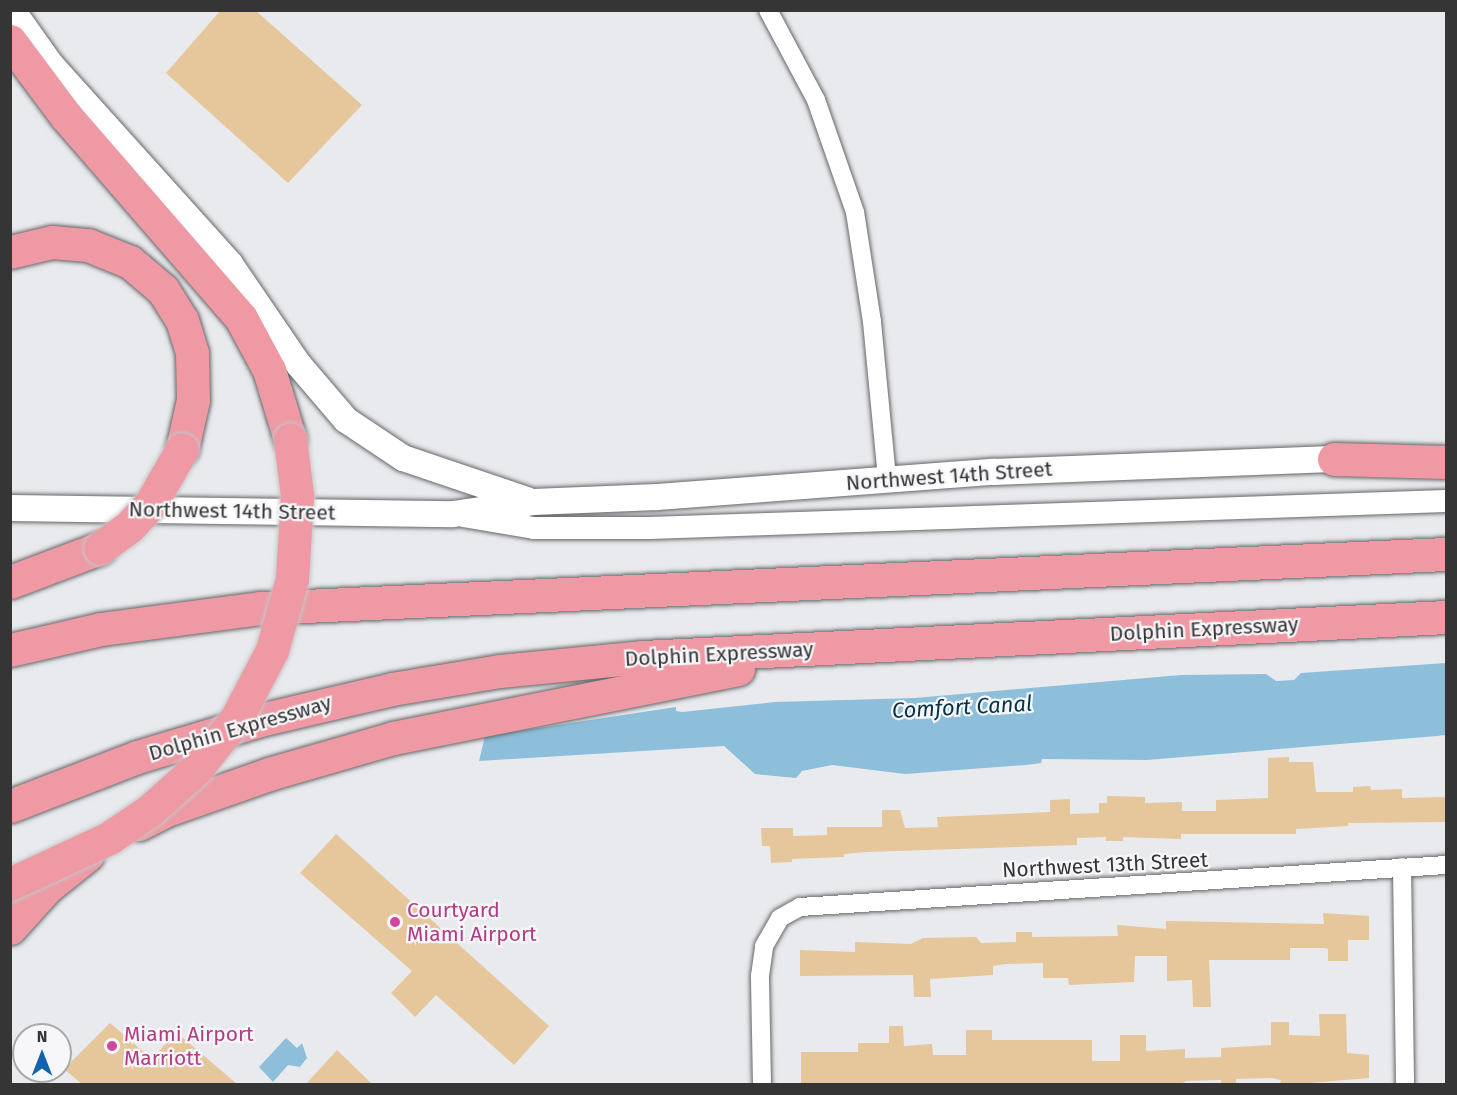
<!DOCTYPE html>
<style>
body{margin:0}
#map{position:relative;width:1457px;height:1095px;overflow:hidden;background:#e9eaed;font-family:"Fira Sans",sans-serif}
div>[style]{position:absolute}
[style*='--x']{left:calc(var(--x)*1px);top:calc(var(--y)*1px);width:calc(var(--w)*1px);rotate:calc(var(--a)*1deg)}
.water>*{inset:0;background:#8dbfdb}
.building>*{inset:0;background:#e6c69b}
.roads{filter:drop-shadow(0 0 2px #666769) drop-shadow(0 0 2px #666769)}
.minor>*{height:18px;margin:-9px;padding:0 9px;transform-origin:9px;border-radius:9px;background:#fff}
.tertiary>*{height:22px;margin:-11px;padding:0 11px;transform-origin:11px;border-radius:11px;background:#fff}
.secondary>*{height:26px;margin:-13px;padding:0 13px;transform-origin:13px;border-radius:13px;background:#fff}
.motorway>*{height:33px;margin:-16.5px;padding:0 16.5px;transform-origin:16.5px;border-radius:16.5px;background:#ee99a3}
.bridges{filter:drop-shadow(0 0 2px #c6c6c7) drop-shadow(0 0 2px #c6c6c7)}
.motorway-bridge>*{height:33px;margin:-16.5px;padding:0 16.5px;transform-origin:16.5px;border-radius:16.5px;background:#ee99a3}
.dots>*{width:16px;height:16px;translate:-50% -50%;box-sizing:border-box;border:3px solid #f7f7fa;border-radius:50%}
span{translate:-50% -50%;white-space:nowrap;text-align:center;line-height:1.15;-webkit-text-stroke:4.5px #f7f7fa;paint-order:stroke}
.street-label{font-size:21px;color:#353536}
.hotel-label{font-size:21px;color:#b23c85}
.left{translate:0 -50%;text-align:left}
.water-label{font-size:22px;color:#053246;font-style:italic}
.frame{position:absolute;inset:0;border:12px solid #353536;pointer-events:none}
.north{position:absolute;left:12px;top:1023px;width:60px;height:60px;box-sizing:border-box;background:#f7f7fa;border:2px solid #a9a9ac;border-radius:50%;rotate:0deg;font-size:16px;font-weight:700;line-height:24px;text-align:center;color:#353536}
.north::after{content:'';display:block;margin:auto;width:21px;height:27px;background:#1162b0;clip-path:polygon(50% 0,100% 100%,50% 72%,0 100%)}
</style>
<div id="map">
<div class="water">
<i style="clip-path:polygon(1446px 663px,1446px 735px,1437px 736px,1147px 760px,1042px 759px,1041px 763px,1026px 765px,905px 774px,832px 765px,802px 771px,796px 778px,755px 774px,724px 746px,479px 761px,485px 736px,676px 707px,676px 711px,682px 712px,775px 702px,915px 698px,1181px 675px,1266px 674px,1276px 681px,1294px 680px,1301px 673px)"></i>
<i style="clip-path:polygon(286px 1038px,297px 1048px,302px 1043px,307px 1058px,300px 1067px,288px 1065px,273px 1082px,259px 1067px)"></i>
</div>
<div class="building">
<i style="clip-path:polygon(221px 10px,255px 10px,362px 105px,288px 183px,166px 73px)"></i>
<i style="clip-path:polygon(1289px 757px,1289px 762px,1313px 762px,1316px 792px,1353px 792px,1353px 787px,1370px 786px,1371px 790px,1402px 789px,1402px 798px,1446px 797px,1446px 822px,1348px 823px,1348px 826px,1296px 829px,1296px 834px,1181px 834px,1181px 839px,1123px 837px,1123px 841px,1106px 841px,1106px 837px,1077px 838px,1077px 845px,867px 852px,844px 854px,844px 857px,792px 859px,792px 862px,771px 863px,770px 846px,762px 846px,761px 828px,793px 828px,793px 836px,827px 835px,827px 827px,882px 827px,882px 810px,900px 810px,905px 828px,938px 827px,937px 817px,1050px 812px,1050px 800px,1070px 799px,1070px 814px,1099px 813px,1099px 803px,1107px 803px,1107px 796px,1145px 797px,1145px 803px,1182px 802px,1182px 811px,1216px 811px,1216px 800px,1268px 798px,1268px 758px)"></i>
<i style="clip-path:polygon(336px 834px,549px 1026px,514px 1065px,436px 995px,415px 1017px,391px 993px,412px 971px,300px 873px)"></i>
<i style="clip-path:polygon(1323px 913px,1369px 916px,1369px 940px,1348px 940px,1348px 961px,1328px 961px,1328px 949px,1324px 948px,1290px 948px,1290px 960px,1209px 960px,1211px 1007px,1193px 1007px,1192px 980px,1167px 981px,1167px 956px,1135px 956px,1134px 982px,1069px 985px,1068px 978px,1043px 978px,1043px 963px,1005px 964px,993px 966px,993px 975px,930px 979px,931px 997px,914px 997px,913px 975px,800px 976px,800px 950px,855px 952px,855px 942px,911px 944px,923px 938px,976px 937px,981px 943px,1016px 942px,1016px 932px,1032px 932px,1032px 937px,1118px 936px,1117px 925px,1166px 929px,1166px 921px,1324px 924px)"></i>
<i style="clip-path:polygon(1319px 1014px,1346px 1014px,1347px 1053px,1369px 1055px,1369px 1078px,1298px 1084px,1280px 1084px,1281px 1080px,1271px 1078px,1236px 1079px,1236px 1083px,1221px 1084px,1221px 1080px,1186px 1081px,1181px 1084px,801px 1084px,801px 1052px,858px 1052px,858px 1043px,889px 1043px,889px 1026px,903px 1026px,904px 1046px,932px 1044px,933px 1055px,966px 1055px,966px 1030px,992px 1030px,992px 1040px,1092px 1040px,1092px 1061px,1120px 1061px,1120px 1035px,1146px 1035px,1146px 1051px,1185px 1049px,1185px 1058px,1221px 1057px,1221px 1048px,1271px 1045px,1271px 1022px,1289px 1022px,1289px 1035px,1320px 1036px)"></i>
<i style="clip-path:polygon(110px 1023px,152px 1059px,176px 1032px,237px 1084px,82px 1084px,64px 1069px)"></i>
<i style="clip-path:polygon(337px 1050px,372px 1084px,306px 1084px)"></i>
</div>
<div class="roads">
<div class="minor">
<i style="--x:768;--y:10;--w:102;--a:61.9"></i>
<i style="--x:816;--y:100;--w:119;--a:70.8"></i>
<i style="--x:855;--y:212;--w:111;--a:81.2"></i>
<i style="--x:872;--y:322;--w:158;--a:84.5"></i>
<i style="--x:1402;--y:867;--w:217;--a:89.2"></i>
<i style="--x:762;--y:1084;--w:108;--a:-91.1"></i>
<i style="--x:760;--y:976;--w:30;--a:-82"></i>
<i style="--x:764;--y:946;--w:32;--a:-60"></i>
<i style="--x:780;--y:918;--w:23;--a:-29"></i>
<i style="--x:800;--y:907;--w:647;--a:-3.72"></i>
</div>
<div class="tertiary">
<i style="--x:463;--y:516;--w:72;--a:9.6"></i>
<i style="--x:534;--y:528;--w:115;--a:0"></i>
<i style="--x:649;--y:528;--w:797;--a:-1.94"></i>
</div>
<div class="secondary">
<i style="--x:12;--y:10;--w:67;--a:54.7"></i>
<i style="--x:51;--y:65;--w:268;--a:48"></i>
<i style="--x:230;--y:264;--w:122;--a:55.7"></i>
<i style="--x:299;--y:365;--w:72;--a:49.5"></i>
<i style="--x:346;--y:420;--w:69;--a:33.7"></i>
<i style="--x:403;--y:458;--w:131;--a:18.7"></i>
<i style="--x:10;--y:508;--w:443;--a:0.8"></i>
<i style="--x:453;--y:514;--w:81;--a:-8.5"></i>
<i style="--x:533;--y:502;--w:124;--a:-2.3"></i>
<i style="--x:657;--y:497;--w:337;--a:-4.3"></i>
<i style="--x:993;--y:472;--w:359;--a:-2.2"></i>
</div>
<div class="motorway">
<i style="--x:10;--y:41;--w:94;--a:53.3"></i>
<i style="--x:66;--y:116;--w:267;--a:49.1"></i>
<i style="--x:241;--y:318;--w:59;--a:61.7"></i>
<i style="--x:269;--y:370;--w:72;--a:73.1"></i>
<i style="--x:10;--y:252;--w:43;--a:-13.4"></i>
<i style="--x:52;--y:242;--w:36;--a:5"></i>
<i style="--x:88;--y:245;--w:45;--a:22"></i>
<i style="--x:130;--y:262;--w:43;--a:40.3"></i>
<i style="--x:163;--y:290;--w:36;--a:58"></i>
<i style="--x:182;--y:320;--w:34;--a:73"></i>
<i style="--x:192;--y:353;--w:47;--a:88.8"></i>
<i style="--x:193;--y:400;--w:50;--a:102.7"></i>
<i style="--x:1334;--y:459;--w:112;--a:1.5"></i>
<i style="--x:10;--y:582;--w:96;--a:-20.7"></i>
<i style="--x:10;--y:650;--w:93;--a:-13"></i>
<i style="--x:101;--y:629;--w:161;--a:-7.5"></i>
<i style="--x:261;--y:608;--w:1186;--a:-2.61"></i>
<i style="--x:10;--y:806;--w:136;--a:-21.1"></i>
<i style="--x:137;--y:757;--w:128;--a:-16.7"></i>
<i style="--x:260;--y:720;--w:136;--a:-13.2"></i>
<i style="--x:392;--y:689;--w:109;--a:-9.5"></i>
<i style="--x:500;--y:671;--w:144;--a:-5.6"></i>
<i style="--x:643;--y:657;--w:804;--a:-2.85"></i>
<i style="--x:139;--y:824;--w:28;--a:-27"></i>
<i style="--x:164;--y:811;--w:114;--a:-19.4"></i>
<i style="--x:272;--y:773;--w:126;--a:-16.1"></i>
<i style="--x:393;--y:738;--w:352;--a:-11.3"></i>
<i style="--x:10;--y:928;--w:54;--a:-48"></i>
<i style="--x:46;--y:888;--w:53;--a:-38.8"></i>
</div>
</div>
<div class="bridges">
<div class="motorway-bridge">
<i style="--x:100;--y:548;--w:36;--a:-36"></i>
<i style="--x:129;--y:527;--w:33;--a:-47"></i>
<i style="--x:151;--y:503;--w:62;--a:-60.1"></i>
<i style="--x:10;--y:884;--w:109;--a:-24.9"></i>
<i style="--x:109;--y:838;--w:48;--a:-34"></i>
<i style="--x:149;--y:811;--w:63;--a:-41.8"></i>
<i style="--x:196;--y:769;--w:64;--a:-51.3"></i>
<i style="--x:236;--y:719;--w:78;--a:-62.4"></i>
<i style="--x:272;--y:650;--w:74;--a:-74.3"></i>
<i style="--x:292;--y:579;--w:84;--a:-86.6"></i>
<i style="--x:297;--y:495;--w:56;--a:-97.1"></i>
</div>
</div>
<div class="dots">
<i style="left:395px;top:922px;background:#d1479c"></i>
<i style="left:112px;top:1046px;background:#d1479c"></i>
</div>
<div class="street-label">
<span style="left:949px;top:476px;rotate:-4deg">Northwest 14th Street</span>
<span style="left:232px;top:511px;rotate:1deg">Northwest 14th Street</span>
<span style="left:1204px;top:629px;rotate:-3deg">Dolphin Expressway</span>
<span style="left:719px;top:654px;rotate:-3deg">Dolphin Expressway</span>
<span style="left:240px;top:728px;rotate:-16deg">Dolphin Expressway</span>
<span style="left:1105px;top:865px;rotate:-3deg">Northwest 13th Street</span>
</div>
<div class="hotel-label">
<span class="left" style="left:407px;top:922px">Courtyard<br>Miami Airport</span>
<span class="left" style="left:124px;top:1046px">Miami Airport<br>Marriott</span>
</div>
<div class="water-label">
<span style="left:962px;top:707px;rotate:-3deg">Comfort Canal</span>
</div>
<div class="frame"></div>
<div class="north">N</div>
</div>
